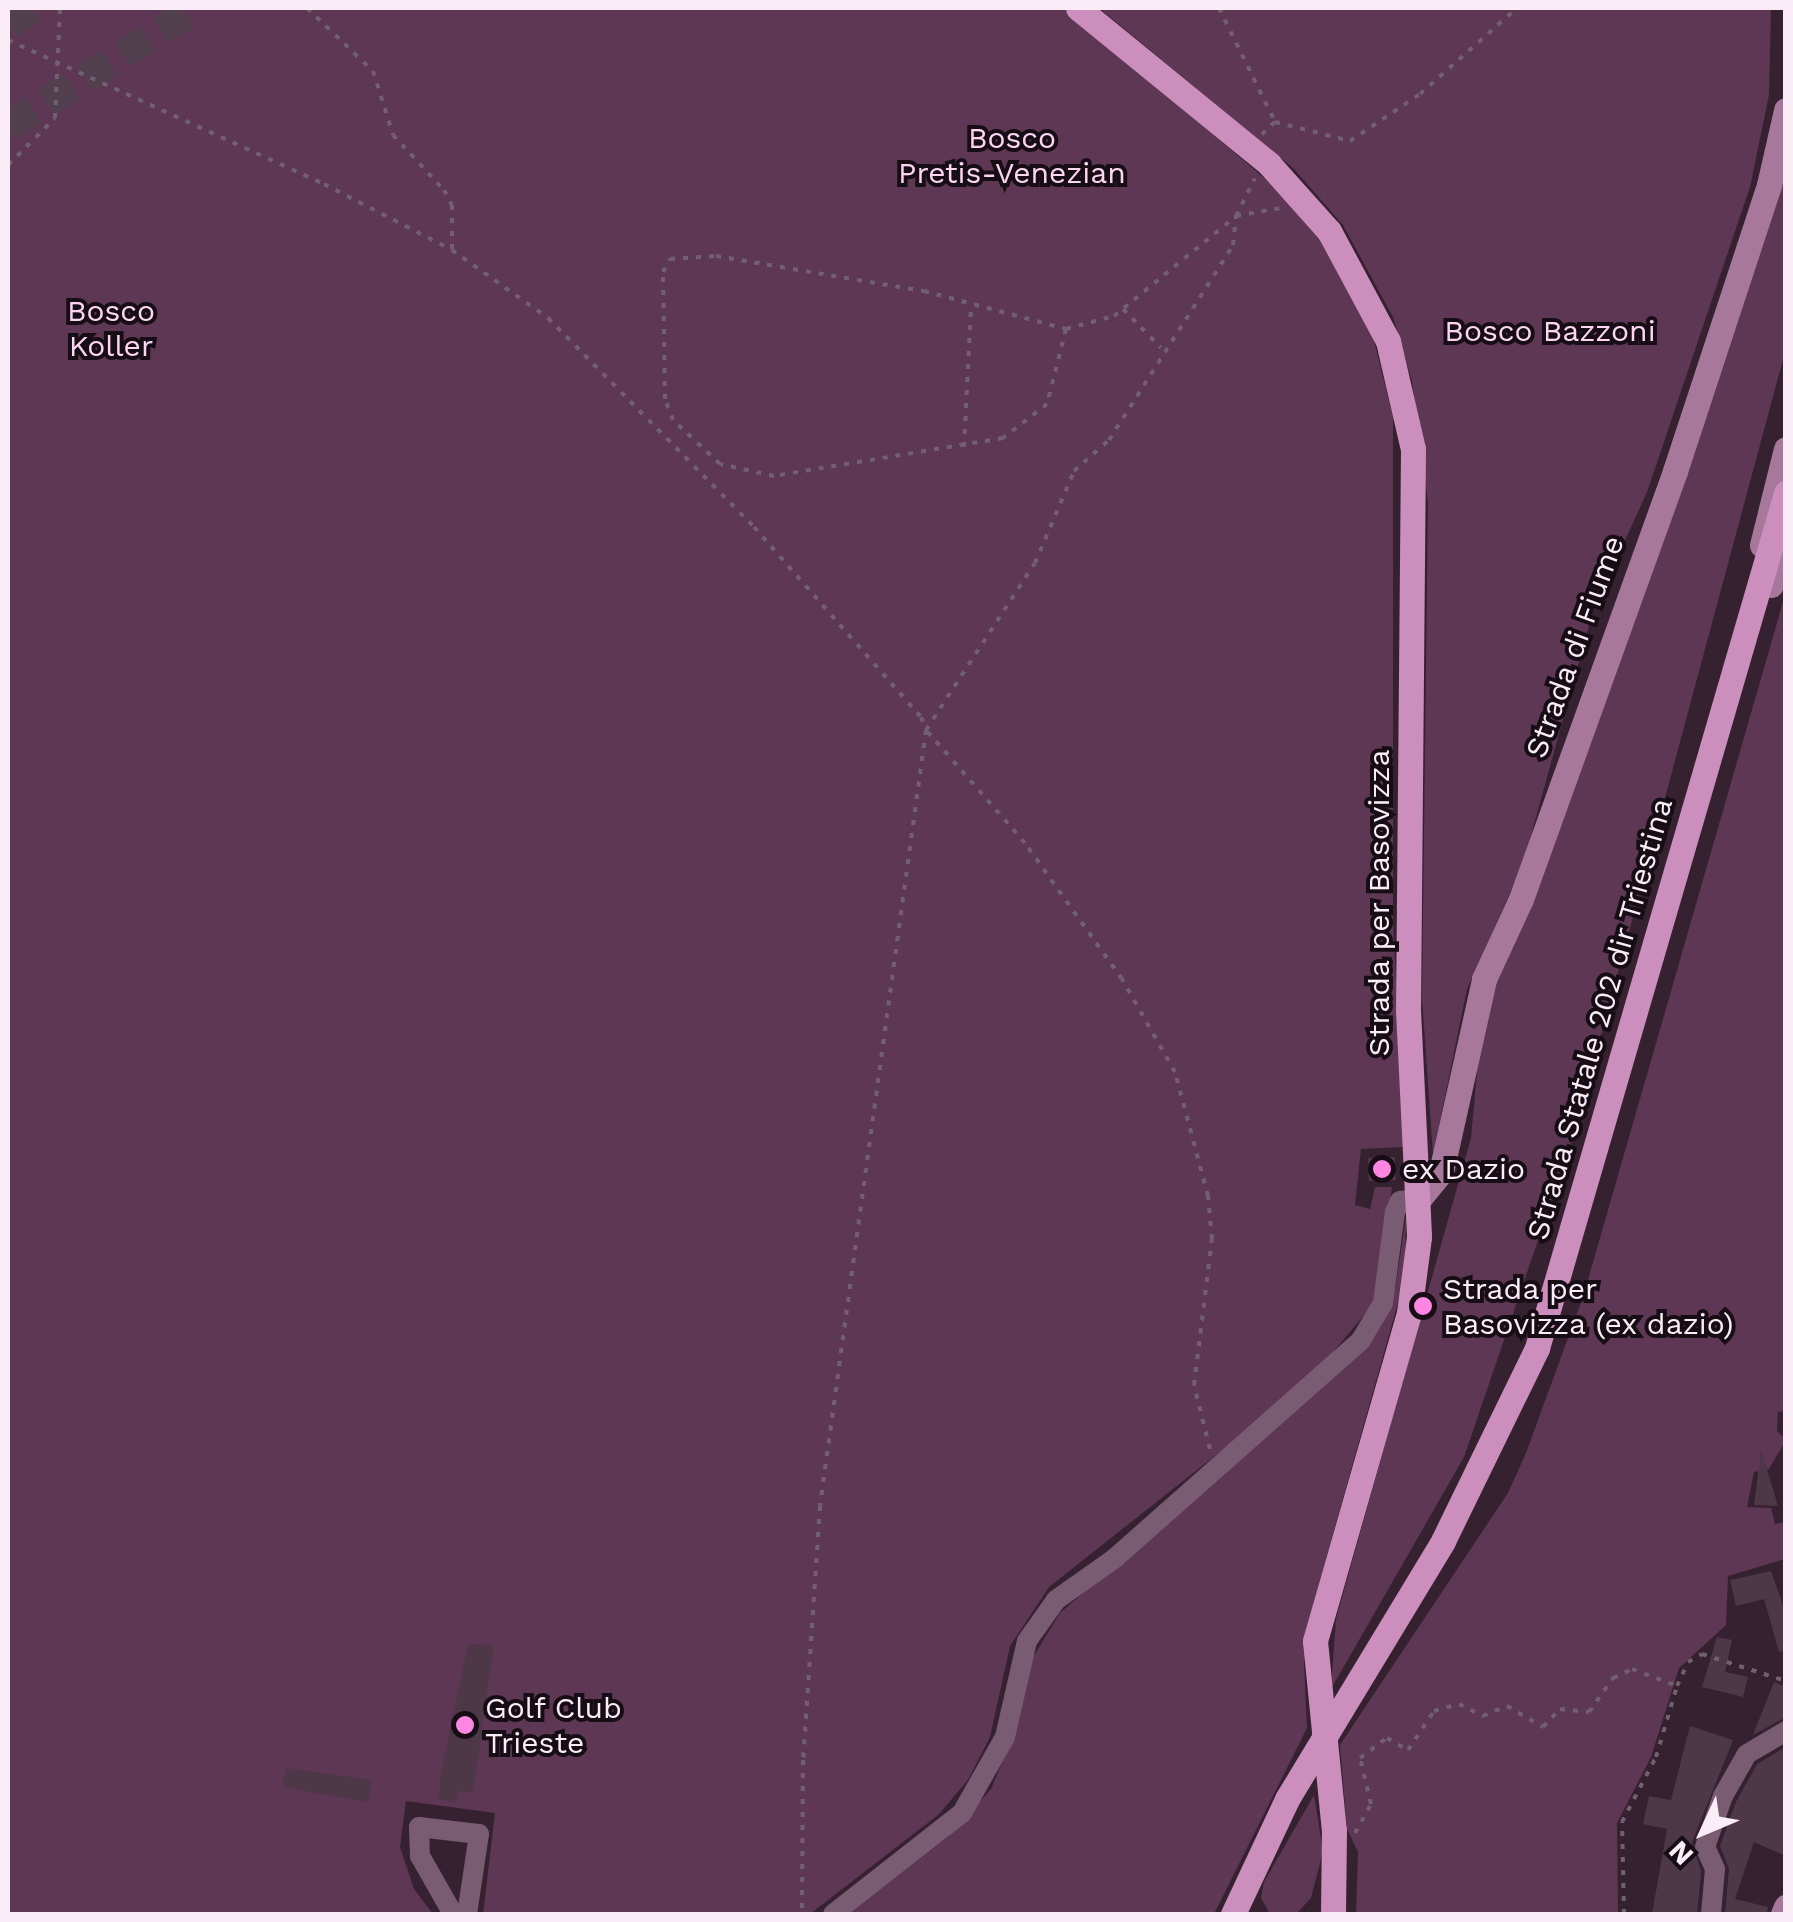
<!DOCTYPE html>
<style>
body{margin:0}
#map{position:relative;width:1793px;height:1922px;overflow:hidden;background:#352130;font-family:"Work Sans",sans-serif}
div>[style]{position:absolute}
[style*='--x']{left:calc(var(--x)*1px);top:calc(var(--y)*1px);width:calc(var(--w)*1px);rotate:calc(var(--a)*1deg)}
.green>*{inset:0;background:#5e3755}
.building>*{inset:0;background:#4e3848;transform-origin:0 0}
.highway-tunnel>*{height:30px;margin-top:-15px;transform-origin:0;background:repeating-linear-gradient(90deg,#53404e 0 30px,transparent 0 45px)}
.path>*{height:4px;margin-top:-2px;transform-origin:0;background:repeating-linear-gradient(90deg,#72606e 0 5px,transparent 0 13px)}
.street>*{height:20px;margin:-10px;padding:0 10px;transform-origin:10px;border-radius:10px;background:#7a5c72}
.secondary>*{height:25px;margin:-12.5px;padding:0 12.5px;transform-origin:12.5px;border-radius:12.5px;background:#a8789c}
.primary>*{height:25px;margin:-12.5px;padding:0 12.5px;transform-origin:12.5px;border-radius:12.5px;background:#cc8ebc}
.dots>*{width:28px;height:28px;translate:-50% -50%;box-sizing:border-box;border:5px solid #170e15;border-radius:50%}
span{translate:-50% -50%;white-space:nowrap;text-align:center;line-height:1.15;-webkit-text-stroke:8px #170e15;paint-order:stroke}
.park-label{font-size:30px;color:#fdd5f2}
.street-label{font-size:30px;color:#fbedf7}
.poi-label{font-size:30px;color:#fbedf7}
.left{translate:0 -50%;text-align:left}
.frame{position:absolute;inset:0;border:10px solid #fbedf7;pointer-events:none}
.north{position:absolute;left:1653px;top:1782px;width:100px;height:100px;-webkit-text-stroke:8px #170e15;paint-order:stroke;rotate:226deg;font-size:28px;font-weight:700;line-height:40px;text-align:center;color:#fbedf7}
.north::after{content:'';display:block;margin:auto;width:35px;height:45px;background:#fbedf7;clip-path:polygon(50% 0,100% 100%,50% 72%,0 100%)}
</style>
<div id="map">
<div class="green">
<i style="clip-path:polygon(8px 8px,1066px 8px,1271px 184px,1333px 253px,1370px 325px,1393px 417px,1393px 921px,1404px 1147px,1361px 1149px,1355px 1205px,1370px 1209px,1375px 1187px,1392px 1187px,1376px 1301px,1307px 1383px,1049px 1587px,1010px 1646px,990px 1737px,968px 1780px,938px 1815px,810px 1914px,483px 1914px,495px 1813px,406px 1801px,400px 1847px,414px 1889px,433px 1914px,8px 1914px)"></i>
<i style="clip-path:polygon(1099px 8px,1771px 8px,1769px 95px,1750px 187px,1647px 492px,1593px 611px,1523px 864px,1467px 989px,1433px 1155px,1422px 998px,1428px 503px,1412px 381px,1393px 317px,1343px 225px,1294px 169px)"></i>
<i style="clip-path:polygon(1785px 173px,1785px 352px,1575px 1132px,1464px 1457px,1331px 1689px,1336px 1619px,1471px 1138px,1482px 1018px)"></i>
<i style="clip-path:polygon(1785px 595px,1786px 1411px,1778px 1412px,1777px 1431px,1786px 1440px,1769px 1469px,1754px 1472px,1747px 1507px,1771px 1508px,1775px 1524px,1785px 1522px,1785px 1559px,1728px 1576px,1726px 1625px,1679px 1668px,1651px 1757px,1617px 1823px,1618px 1914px,1356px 1914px,1358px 1852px,1347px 1829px,1340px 1745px,1508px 1493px,1526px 1453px,1583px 1297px)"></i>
<i style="clip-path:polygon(1406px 1216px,1405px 1278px,1313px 1605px,1304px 1662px,1307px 1728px,1214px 1914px,849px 1914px,948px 1837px,991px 1789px,1011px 1741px,1027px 1667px,1060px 1613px,1368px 1346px,1395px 1290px)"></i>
<i style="clip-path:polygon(1314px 1795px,1323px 1851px,1311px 1898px,1296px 1914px,1270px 1914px,1261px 1898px,1264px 1882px)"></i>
</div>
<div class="building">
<i style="left:1395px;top:1157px;width:23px;height:27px;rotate:88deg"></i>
<i style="clip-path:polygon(1761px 1450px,1778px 1506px,1754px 1505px)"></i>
<i style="clip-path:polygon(1771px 1571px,1786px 1614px,1786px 1651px,1779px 1652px,1764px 1599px,1736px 1606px,1730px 1580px)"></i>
<i style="clip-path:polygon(1717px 1637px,1732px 1640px,1725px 1672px,1748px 1677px,1743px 1697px,1702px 1687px)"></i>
<i style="clip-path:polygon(468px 1644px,494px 1645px,473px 1793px,458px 1791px,456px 1802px,439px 1800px,440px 1777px)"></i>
<i style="clip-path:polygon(1774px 1682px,1786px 1687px,1786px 1717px,1753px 1735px)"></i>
<i style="clip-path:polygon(1690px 1726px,1733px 1740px,1692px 1842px,1701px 1871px,1697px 1914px,1652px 1914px,1667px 1829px,1643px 1824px,1649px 1796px,1671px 1800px)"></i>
<i style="clip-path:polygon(1786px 1747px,1786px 1856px,1754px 1842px,1735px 1899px,1768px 1907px,1767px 1914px,1725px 1914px,1729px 1869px,1720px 1846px,1736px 1802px,1757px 1764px)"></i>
<i style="clip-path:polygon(286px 1768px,372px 1780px,369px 1802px,282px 1787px)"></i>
</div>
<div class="highway-tunnel">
<i style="--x:8;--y:25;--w:30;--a:-34"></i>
<i style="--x:8;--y:126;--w:223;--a:-32"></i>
</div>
<div class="path">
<i style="--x:307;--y:8;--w:91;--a:43.7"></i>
<i style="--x:373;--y:71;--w:67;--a:72.6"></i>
<i style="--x:393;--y:135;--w:75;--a:47.2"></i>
<i style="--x:444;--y:190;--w:17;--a:62"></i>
<i style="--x:452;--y:205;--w:45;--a:90"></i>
<i style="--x:1219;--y:8;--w:127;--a:63.8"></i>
<i style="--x:1275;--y:122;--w:18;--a:137"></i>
<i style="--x:8;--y:40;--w:347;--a:24.5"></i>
<i style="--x:324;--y:184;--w:144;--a:27.3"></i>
<i style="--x:452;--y:250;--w:118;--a:35.3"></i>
<i style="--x:548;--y:318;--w:293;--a:45.4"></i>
<i style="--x:754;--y:527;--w:253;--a:48.7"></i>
<i style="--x:921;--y:717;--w:14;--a:69"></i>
<i style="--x:926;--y:730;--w:783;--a:97.78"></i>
<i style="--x:820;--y:1506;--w:255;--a:93.8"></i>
<i style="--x:803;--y:1760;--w:154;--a:90.4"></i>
<i style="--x:1275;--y:122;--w:77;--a:14.2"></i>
<i style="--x:1350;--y:141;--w:84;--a:-33.9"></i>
<i style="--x:1420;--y:94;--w:130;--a:-41.6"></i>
<i style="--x:8;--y:165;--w:66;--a:-45"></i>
<i style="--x:55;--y:118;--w:110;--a:-87.4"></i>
<i style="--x:1123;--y:309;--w:54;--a:45.7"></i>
<i style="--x:1066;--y:329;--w:77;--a:104.2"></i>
<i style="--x:1047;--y:404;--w:56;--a:142.3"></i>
<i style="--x:1003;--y:438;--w:232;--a:170.6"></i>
<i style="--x:774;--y:476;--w:55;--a:-167.5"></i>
<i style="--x:720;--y:464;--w:64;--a:-136.9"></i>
<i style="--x:673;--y:420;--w:22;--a:-111"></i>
<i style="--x:665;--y:399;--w:127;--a:-90.9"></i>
<i style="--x:663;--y:272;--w:15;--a:-62"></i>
<i style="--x:670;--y:259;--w:46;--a:-3.7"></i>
<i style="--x:716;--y:256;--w:211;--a:9.6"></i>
<i style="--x:924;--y:291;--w:147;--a:15"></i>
<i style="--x:1066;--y:329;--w:50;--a:-15.2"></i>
<i style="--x:1114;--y:316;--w:158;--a:-39.3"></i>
<i style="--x:1236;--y:216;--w:46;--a:-10.1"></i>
<i style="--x:964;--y:447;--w:138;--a:-87.1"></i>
<i style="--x:1210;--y:1449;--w:66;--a:-104"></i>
<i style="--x:1194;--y:1385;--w:147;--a:-83"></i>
<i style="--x:1212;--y:1239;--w:43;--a:-95.3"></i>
<i style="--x:1208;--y:1196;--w:128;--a:-104.9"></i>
<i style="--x:1175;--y:1072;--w:107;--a:-119.7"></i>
<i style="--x:1122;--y:979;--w:167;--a:-125.5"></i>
<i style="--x:1025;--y:843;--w:150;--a:-131.2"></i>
<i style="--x:926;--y:730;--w:199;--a:-56.9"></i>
<i style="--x:1035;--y:563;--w:100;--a:-67"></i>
<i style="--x:1074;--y:471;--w:47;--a:-41.5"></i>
<i style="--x:1109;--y:440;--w:231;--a:-57.5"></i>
<i style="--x:1233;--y:245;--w:29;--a:-84"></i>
<i style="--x:1236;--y:216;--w:42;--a:-63.4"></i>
<i style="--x:1355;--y:1833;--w:33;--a:-61"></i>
<i style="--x:1371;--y:1804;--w:47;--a:-103.4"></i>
<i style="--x:1360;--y:1758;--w:34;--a:-37"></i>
<i style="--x:1387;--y:1738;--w:24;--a:30"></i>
<i style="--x:1408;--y:1750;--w:47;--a:-56.3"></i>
<i style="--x:1434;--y:1711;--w:26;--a:-16"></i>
<i style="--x:1459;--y:1704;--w:27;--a:27"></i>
<i style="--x:1483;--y:1716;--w:26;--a:-23"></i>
<i style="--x:1507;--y:1706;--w:42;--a:30.3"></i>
<i style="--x:1543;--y:1727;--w:25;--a:-47"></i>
<i style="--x:1560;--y:1709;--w:29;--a:6"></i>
<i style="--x:1589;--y:1712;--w:42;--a:-54.8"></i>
<i style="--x:1613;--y:1678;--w:21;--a:-25"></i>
<i style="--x:1632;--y:1669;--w:48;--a:20.7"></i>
<i style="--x:1677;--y:1686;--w:26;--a:-65"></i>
<i style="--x:1688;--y:1662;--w:16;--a:-30"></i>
<i style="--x:1702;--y:1654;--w:88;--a:17.8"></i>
<i style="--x:1624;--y:1914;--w:92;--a:-91.2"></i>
<i style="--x:1622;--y:1822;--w:73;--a:-62.4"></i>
<i style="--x:1656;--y:1757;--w:74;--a:-73.5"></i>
</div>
<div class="street">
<i style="--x:453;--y:1914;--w:67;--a:-119.6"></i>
<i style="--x:420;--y:1856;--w:29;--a:-92"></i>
<i style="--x:419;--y:1827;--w:60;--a:6.7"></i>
<i style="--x:479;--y:1834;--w:81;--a:98.5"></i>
<i style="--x:833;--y:1914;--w:164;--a:-38.1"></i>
<i style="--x:962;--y:1813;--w:87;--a:-60.5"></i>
<i style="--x:1005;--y:1737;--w:98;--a:-77.1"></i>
<i style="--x:1027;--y:1641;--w:50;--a:-54.7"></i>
<i style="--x:1056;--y:1600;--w:72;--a:-35.4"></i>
<i style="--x:1115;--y:1558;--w:329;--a:-41.5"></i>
<i style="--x:1361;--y:1340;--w:43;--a:-59.3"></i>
<i style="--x:1383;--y:1303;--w:92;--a:-82.5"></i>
<i style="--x:1395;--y:1212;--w:12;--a:-66"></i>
<i style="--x:1400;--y:1201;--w:19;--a:-6"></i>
<i style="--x:1711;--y:1914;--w:45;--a:-84.9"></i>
<i style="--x:1715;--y:1869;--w:24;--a:-114"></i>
<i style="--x:1705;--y:1847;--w:54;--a:-70.6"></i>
<i style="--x:1723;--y:1796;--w:48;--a:-60.3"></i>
<i style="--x:1747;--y:1754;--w:45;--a:-30.5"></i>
</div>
<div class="secondary">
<i style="--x:1762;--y:545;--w:99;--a:-76"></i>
<i style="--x:1771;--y:585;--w:44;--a:-69.9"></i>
<i style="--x:1419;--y:1199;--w:35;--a:-51"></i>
<i style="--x:1441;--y:1172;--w:198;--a:-77.4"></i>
<i style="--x:1484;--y:979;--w:88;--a:-65.2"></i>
<i style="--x:1521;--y:899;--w:455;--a:-70.2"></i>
<i style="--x:1675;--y:471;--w:301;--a:-71.8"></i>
<i style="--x:1769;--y:185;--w:77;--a:-77.2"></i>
<i style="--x:1783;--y:1914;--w:8;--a:-67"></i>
</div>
<div class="primary">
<i style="--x:1078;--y:8;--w:247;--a:39.2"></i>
<i style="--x:1269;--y:164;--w:90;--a:48.2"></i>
<i style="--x:1329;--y:231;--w:125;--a:61.8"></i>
<i style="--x:1388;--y:341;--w:111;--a:77"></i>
<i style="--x:1413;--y:449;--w:561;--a:90.51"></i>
<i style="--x:1408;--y:1010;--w:227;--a:87.2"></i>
<i style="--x:1419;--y:1237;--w:77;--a:97.5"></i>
<i style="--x:1409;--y:1313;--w:341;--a:106"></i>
<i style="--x:1315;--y:1641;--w:191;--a:84.3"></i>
<i style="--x:1334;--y:1831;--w:83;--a:90.7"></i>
<i style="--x:1233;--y:1914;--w:127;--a:-64.8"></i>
<i style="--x:1287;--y:1799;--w:301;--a:-58.8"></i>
<i style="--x:1443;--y:1541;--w:215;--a:-64"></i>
<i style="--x:1537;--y:1348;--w:891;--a:-73.76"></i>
</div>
<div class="dots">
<i style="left:1382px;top:1169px;background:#fd86e3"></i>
<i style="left:1423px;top:1306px;background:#fd86e3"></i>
<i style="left:465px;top:1725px;background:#fd86e3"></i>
</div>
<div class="park-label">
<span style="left:1012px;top:155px">Bosco<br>Pretis-Venezian</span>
<span style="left:111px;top:328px">Bosco<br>Koller</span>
<span style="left:1550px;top:331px">Bosco Bazzoni</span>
</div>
<div class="street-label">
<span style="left:1575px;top:647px;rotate:-70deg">Strada di Fiume</span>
<span style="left:1379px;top:903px;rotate:-90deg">Strada per Basovizza</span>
<span style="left:1600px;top:1019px;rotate:-74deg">Strada Statale 202 dir Triestina</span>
</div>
<div class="poi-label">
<span class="left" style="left:1402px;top:1169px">ex Dazio</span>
<span class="left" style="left:1443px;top:1306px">Strada per<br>Basovizza (ex dazio)</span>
<span class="left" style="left:485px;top:1725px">Golf Club<br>Trieste</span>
</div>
<div class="frame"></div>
<div class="north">N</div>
</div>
